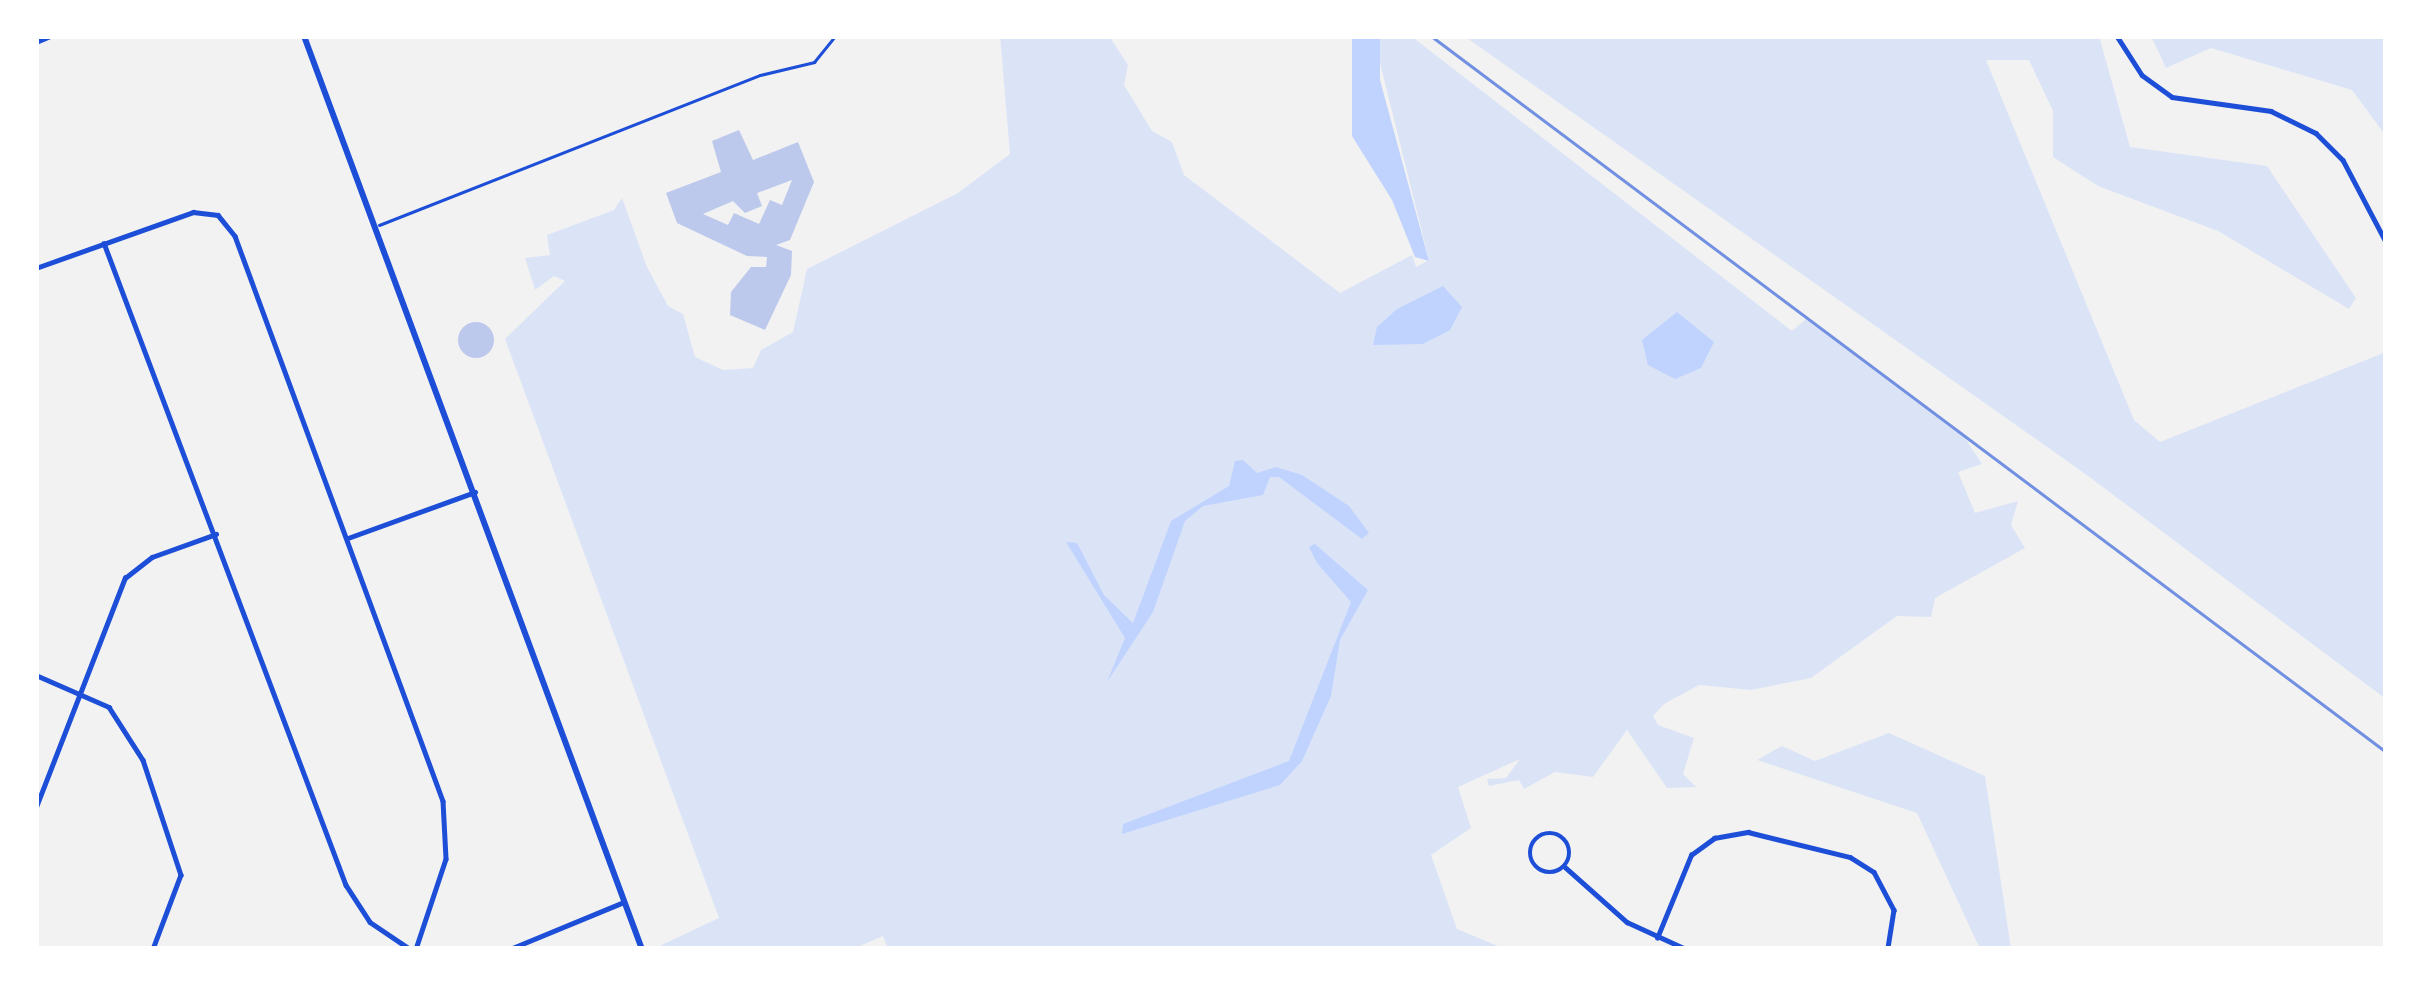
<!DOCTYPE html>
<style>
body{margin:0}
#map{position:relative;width:2422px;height:985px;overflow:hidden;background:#f2f2f2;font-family:"IBM Plex Serif",serif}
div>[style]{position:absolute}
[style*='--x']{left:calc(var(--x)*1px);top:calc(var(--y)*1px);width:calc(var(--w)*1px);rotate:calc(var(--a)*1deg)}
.green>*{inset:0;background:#dbe4f7}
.water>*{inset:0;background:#bfd3fe}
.building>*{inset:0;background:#bdc9ec}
.round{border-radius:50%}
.service>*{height:3px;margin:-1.5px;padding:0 1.5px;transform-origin:1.5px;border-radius:1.5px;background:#1d4ed8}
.minor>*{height:4.5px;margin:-2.25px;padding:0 2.25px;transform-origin:2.25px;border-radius:2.25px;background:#1d4ed8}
.minor>.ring{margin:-2.25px;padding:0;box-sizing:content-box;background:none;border:4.5px solid #1d4ed8;border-radius:50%}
.tertiary>*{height:6px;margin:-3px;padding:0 3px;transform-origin:3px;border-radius:3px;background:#1d4ed8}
.rail>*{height:3px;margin:-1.5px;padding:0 1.5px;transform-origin:1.5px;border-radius:1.5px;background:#7290e2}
span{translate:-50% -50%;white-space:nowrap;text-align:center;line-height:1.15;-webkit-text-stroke:12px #fff;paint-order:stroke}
.frame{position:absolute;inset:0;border:39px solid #fff;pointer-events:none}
</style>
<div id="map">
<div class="green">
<i style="clip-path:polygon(1000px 36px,1109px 36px,1128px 65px,1124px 85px,1152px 131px,1172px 142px,1184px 175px,1340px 293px,1412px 255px,1416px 267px,1429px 260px,1378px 55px,1380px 36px,1411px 36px,1792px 331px,1806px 319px,1965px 438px,1982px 464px,1958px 472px,1975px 513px,2018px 501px,2011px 525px,2025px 548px,1935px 598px,1931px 617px,1897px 616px,1811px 678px,1751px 690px,1699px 685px,1664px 704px,1653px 716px,1658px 725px,1694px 738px,1683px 774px,1696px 787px,1667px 788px,1627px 730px,1593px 777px,1555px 772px,1524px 789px,1519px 780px,1489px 786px,1487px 779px,1506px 778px,1520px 759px,1458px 787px,1471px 828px,1431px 855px,1457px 929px,1505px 949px,888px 949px,883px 936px,853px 949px,653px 949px,719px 918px,505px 339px,565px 281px,554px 276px,535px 290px,525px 258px,550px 255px,547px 235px,614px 210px,622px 198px,647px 267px,668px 306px,683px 314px,695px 357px,723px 370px,753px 368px,761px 350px,793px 332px,807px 269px,958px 193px,1010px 154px)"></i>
<i style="clip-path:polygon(1464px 36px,2099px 36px,2130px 147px,2267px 166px,2356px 298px,2349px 309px,2218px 231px,2098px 186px,2053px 157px,2053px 111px,2029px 60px,1986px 60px,2134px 420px,2160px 442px,2386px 352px,2386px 699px,2084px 473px)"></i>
<i style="clip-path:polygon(2151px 36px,2386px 36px,2386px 136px,2352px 90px,2211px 48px,2166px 68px)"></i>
<i style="clip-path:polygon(1889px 733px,1985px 776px,2011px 949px,1980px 949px,1917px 813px,1757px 760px,1782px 746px,1815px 761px)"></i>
</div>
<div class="water">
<i style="clip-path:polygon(1352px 36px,1380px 36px,1380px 80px,1429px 261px,1415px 257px,1392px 200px,1352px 136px)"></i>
<i style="clip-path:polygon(1443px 286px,1462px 307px,1450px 330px,1423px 344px,1373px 345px,1377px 327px,1397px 309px)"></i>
<i style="clip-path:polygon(1677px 312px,1714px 342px,1701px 368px,1675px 379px,1648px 365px,1642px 340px)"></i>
<i style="clip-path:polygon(1243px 460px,1257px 473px,1276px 467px,1302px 475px,1349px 506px,1369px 533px,1362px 539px,1279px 477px,1270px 477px,1263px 495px,1203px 506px,1185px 521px,1153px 612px,1107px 682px,1125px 638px,1066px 542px,1077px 543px,1104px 595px,1133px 623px,1171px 521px,1229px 486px,1235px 461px)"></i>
<i style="clip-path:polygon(1315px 544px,1368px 590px,1340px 640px,1331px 696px,1302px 761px,1280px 785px,1122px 834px,1123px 824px,1289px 761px,1351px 602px,1317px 563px,1309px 547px)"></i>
</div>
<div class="building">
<i style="clip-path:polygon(evenodd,739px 130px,753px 160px,798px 142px,814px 182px,790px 240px,776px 245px,792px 251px,791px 275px,765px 330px,730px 315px,731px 292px,751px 267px,766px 267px,767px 257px,747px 256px,677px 223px,666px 193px,721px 172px,712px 141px,739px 130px,792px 180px,782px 205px,770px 200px,759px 224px,734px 213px,728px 225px,703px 214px,733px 201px,745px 213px,762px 206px,757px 193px,792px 180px)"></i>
<i class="round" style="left:458px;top:322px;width:36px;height:36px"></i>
</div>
<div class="service">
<i style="--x:379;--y:225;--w:409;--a:-21.5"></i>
<i style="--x:760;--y:75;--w:56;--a:-13.5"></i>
<i style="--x:814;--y:62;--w:33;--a:-51"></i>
</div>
<div class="minor">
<i style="--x:2117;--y:36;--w:46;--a:57.3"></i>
<i style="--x:2142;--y:75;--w:37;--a:36"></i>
<i style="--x:2172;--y:97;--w:100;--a:8"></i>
<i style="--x:2271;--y:111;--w:50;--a:26.1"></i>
<i style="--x:2316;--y:133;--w:38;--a:45"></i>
<i style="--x:2343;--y:160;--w:93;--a:62.3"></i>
<i style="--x:36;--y:42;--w:15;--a:-23"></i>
<i style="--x:104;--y:243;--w:686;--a:69.35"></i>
<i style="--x:346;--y:885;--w:44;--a:57"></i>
<i style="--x:370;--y:922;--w:48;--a:34"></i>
<i style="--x:36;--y:268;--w:167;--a:-19.6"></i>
<i style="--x:193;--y:212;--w:25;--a:7"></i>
<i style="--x:218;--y:215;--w:27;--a:51"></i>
<i style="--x:235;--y:236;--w:602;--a:69.79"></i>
<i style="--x:443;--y:801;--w:58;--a:87"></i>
<i style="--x:446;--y:859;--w:95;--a:108.4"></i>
<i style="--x:348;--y:538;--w:135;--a:-19.9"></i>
<i style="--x:36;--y:675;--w:80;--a:23.7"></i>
<i style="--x:109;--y:707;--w:63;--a:57.3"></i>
<i style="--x:143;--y:760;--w:121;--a:71.7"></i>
<i style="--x:181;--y:875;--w:79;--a:110.7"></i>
<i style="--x:36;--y:807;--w:246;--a:-68.8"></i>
<i style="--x:125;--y:578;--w:34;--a:-38"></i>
<i style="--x:152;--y:557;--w:68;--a:-19.8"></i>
<i class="ring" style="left:1530px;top:833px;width:35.5px;height:35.5px"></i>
<i style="--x:1565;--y:867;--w:83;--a:41.6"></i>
<i style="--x:1627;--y:922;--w:65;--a:24.6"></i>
<i style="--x:1657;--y:938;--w:90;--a:-67.7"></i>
<i style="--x:1691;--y:855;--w:29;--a:-36"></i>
<i style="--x:1714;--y:838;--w:35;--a:-10"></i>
<i style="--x:1748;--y:832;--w:105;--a:13.8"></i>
<i style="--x:1850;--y:857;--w:28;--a:32"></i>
<i style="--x:1874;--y:872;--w:43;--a:62.2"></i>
<i style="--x:1894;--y:910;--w:39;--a:99"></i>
<i style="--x:510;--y:949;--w:123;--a:-22.4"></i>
</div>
<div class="tertiary">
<i style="--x:304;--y:36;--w:974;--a:69.69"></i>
</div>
<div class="rail">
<i style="--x:1431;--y:36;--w:1194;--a:36.86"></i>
</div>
<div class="frame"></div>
</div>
